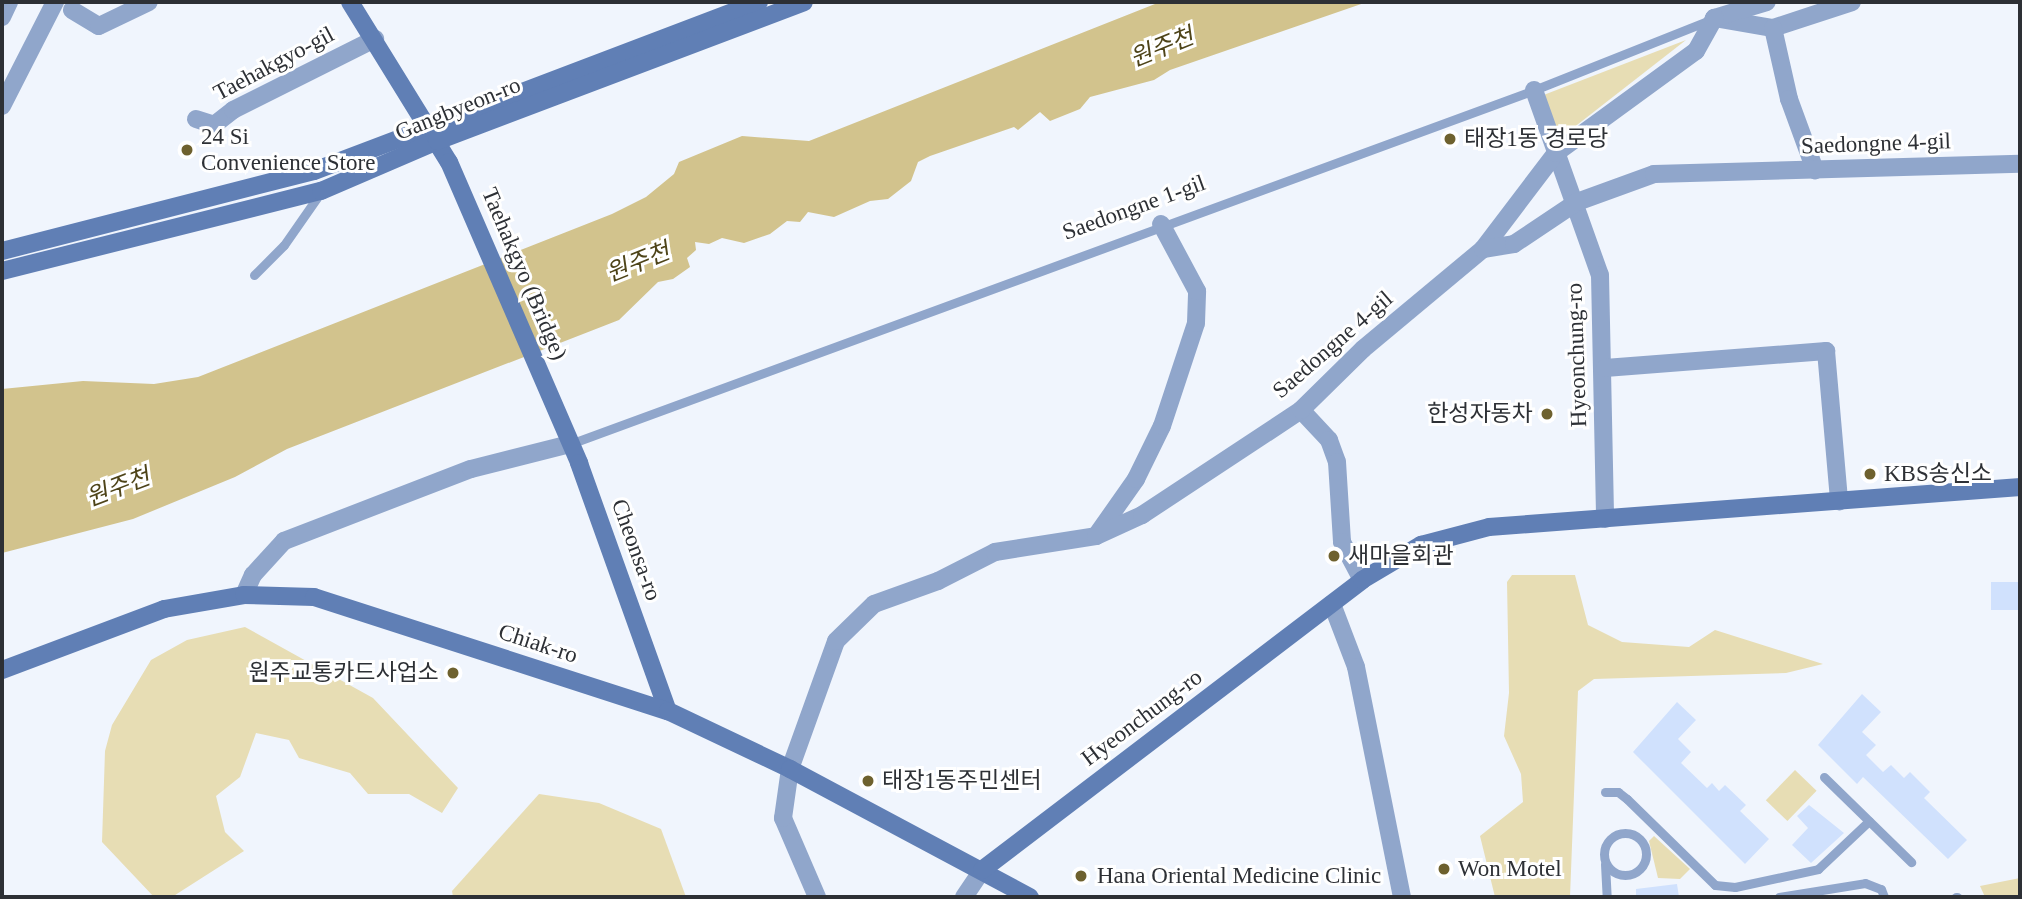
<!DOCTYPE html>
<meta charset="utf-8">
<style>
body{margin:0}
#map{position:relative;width:2022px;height:899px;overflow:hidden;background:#f0f5fd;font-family:"Times New Roman","Noto Sans KR",serif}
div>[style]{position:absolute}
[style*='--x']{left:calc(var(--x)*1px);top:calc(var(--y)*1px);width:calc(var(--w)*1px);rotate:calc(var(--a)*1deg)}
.green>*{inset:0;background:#e7ddb4;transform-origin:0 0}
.water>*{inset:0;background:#d2c38d}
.building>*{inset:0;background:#d0e1fd;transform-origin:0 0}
.lane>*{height:9px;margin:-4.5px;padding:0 4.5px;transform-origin:4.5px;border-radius:4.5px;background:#90a6cb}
.lane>.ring{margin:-4.5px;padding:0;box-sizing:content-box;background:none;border:9px solid #90a6cb;border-radius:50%}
.street>*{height:18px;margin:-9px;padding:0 9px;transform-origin:9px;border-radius:9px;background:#90a6cb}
.secondary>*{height:18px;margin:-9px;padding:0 9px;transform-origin:9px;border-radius:9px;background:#607fb5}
.dots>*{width:19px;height:19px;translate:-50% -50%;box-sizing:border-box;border:4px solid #fff;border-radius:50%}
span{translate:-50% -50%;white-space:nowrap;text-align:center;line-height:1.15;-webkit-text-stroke:6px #fff;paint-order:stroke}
.street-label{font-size:23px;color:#2d3035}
.poi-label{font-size:23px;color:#2d3035}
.left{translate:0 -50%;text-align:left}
.right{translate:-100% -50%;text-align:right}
.water-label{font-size:24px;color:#4e4419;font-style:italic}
.frame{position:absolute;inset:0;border:4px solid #2d3035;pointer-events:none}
</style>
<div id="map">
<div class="green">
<i style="clip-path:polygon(1686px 40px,1559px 139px,1541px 96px)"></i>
<i style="clip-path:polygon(1512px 575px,1575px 575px,1588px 625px,1622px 642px,1689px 647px,1715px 630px,1823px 664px,1786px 673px,1594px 679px,1578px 691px,1570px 897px,1495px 897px,1480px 836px,1523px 802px,1521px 774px,1504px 736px,1509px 693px,1507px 582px)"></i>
<i style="clip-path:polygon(245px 627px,373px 698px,458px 788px,442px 813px,409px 794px,368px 794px,350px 773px,299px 758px,289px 740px,256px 733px,240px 777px,216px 796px,225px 832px,244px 851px,172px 897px,154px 897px,102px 842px,105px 751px,112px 725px,151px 660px,187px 640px)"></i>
<i style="left:1795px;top:770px;width:30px;height:42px;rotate:44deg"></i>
<i style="clip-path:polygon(539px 794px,599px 803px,661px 829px,686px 897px,453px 897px,452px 891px)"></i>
<i style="clip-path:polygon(1654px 836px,1690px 869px,1680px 879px,1658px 878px,1649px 841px)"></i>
<i style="clip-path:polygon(2020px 878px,2020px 897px,1985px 897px,1980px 886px)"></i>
</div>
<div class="water">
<i style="clip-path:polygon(1160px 2px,1367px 2px,1170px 70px,1154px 80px,1090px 97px,1080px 109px,1050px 121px,1040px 112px,1018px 130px,1014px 127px,930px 156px,918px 162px,911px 181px,888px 199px,870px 201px,834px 217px,808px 212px,800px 222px,787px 221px,770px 234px,744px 243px,722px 238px,709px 244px,695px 242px,696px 250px,687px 258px,690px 267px,673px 279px,658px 282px,619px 320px,287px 449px,235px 477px,133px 519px,2px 553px,2px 389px,83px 381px,154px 384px,198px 377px,612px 214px,646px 197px,674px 174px,679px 162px,742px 136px,809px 141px)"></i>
</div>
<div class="building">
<i style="left:2020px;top:582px;width:28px;height:29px;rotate:90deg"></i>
<i style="clip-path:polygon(1862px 694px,1881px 712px,1862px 732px,1876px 745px,1866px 755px,1883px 772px,1891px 765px,1904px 778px,1910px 772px,1930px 792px,1924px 798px,1967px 840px,1948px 859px,1863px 777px,1857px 784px,1818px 745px)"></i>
<i style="clip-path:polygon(1677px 702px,1696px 720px,1678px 739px,1691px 752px,1681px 763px,1707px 788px,1712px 783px,1719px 791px,1725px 785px,1746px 805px,1740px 811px,1769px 839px,1745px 864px,1633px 752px)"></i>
<i style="clip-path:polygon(1809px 805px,1844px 833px,1811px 863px,1792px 845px,1808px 828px,1797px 816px)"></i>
<i style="clip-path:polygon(1677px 884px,1679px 897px,1636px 897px,1636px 889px)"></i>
</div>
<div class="lane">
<i style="--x:254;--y:275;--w:42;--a:-45"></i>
<i style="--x:284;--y:245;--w:65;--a:-55.1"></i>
<i style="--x:570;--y:444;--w:1027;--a:-20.16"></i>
<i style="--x:1534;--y:90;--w:189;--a:-21.7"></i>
<i style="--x:1824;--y:777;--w:122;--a:44.3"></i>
<i style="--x:1605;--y:792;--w:13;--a:0"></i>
<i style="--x:1618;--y:792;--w:11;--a:38"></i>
<i style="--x:1627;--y:799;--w:123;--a:44.3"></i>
<i style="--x:1715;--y:885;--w:20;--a:6"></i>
<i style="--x:1735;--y:887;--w:85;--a:-12.2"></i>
<i style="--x:1818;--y:869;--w:70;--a:-43.3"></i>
<i class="ring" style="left:1604px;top:833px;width:33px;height:33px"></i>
<i style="--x:1605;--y:864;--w:33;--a:87"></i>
<i style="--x:1779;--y:897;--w:87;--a:-9.2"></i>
<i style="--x:1865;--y:883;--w:17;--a:21"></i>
<i style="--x:1881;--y:889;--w:9;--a:69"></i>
<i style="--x:1956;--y:897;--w:1;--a:0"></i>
</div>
<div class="street">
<i style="--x:72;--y:10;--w:31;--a:31"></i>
<i style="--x:99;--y:26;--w:55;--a:-25.6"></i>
<i style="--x:2;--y:17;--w:17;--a:-65"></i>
<i style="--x:1714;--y:18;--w:60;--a:9.6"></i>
<i style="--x:1773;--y:28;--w:83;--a:-18.2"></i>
<i style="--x:1714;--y:18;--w:55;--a:-16.8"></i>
<i style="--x:1773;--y:28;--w:73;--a:77.3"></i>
<i style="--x:1789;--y:99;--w:76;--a:69.9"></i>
<i style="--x:1534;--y:90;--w:196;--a:70.4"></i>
<i style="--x:1600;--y:275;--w:244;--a:88.8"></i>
<i style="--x:2;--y:106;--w:117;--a:-63"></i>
<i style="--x:196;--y:119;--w:19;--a:18"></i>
<i style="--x:214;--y:125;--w:24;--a:-38"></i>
<i style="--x:233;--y:110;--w:159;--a:-26.6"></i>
<i style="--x:1483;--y:249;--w:121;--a:-52.8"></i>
<i style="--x:1556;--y:153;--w:173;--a:-36.1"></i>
<i style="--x:1696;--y:51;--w:38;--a:-61"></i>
<i style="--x:1605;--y:368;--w:222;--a:-4.4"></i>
<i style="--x:1826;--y:351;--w:151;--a:85"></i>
<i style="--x:1301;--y:410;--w:41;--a:47"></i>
<i style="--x:1329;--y:440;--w:23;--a:70"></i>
<i style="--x:1337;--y:462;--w:80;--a:86.4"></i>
<i style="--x:1342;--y:542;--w:43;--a:62.2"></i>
<i style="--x:1096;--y:536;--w:70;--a:-54.9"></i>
<i style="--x:1136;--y:479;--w:59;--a:-63.9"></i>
<i style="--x:1162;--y:426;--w:108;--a:-71.7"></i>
<i style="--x:1196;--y:323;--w:32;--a:-88"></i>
<i style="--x:1197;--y:291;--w:76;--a:-118.2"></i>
<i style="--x:244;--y:595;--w:22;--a:-66"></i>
<i style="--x:253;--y:575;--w:46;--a:-47.6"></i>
<i style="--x:284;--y:541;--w:200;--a:-21.1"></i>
<i style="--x:471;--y:469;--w:102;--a:-14.2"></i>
<i style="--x:1332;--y:604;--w:67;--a:69.1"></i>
<i style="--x:1356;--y:667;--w:235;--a:78.7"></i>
<i style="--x:817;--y:897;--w:86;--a:-113.3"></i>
<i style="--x:783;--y:818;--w:49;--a:-81.9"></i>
<i style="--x:790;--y:769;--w:136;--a:-70.2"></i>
<i style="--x:836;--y:641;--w:53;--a:-44.2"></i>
<i style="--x:874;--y:604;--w:68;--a:-19.8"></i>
<i style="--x:938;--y:581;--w:64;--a:-27"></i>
<i style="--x:995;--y:552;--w:102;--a:-9"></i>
<i style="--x:1096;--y:536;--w:51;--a:-24.5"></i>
<i style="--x:1142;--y:515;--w:191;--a:-33.4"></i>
<i style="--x:1301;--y:410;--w:87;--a:-44.5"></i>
<i style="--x:1363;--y:349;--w:156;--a:-39.8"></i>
<i style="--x:1483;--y:249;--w:31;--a:-9"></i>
<i style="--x:1514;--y:244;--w:76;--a:-33.7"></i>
<i style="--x:1577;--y:202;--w:82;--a:-20"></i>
<i style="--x:1654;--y:174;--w:366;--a:-1.6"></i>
<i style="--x:964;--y:897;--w:32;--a:-56"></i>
</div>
<div class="secondary">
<i style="--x:350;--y:2;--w:188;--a:58.3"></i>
<i style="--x:449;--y:162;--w:328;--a:66.6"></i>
<i style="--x:579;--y:463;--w:263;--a:70.3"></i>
<i style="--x:2;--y:251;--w:322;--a:-14.4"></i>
<i style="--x:314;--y:171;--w:476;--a:-20.8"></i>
<i style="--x:2;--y:271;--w:329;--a:-14.1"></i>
<i style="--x:321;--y:191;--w:126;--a:-23.3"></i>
<i style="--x:437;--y:141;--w:392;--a:-20.7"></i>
<i style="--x:2;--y:670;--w:173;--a:-20.6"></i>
<i style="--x:164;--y:609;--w:81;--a:-9.9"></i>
<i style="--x:244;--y:595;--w:70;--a:1.6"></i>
<i style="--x:314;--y:597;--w:372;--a:17.9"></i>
<i style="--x:668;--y:711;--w:135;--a:25.4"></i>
<i style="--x:790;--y:769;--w:272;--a:28.1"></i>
<i style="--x:982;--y:870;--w:478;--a:-37.3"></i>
<i style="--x:1362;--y:580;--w:69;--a:-30.7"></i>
<i style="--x:1421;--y:545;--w:70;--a:-14.8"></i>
<i style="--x:1489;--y:527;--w:533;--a:-4.31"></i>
</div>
<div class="dots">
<i style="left:1450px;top:139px;background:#6e612e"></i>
<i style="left:187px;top:150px;background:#6e612e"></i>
<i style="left:1547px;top:414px;background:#6e612e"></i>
<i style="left:1870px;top:474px;background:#6e612e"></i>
<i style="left:1334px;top:556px;background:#6e612e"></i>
<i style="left:453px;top:673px;background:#6e612e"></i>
<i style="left:868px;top:781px;background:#6e612e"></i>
<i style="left:1444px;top:869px;background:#6e612e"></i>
<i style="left:1081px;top:876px;background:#6e612e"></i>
</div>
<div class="street-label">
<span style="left:274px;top:64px;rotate:-28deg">Taehakgyo-gil</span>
<span style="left:458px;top:109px;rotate:-22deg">Gangbyeon-ro</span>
<span style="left:1876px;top:144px;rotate:-2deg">Saedongne 4-gil</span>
<span style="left:1134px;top:208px;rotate:-20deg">Saedongne 1-gil</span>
<span style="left:524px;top:274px;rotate:67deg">Taehakgyo (Bridge)</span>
<span style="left:1333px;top:345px;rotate:-41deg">Saedongne 4-gil</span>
<span style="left:1577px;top:355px;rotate:-92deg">Hyeonchung-ro</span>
<span style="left:636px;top:550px;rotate:70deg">Cheonsa-ro</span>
<span style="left:538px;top:644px;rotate:18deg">Chiak-ro</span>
<span style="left:1142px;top:718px;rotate:-37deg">Hyeonchung-ro</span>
</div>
<div class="poi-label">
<span class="left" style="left:201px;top:150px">24 Si<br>Convenience Store</span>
<span class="left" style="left:1464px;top:139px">태장1동 경로당</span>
<span class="right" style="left:1533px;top:414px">한성자동차</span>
<span class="left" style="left:1884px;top:474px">KBS송신소</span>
<span class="left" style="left:1348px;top:556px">새마을회관</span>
<span class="right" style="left:439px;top:673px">원주교통카드사업소</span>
<span class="left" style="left:882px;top:781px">태장1동주민센터</span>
<span class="left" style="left:1458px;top:869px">Won Motel</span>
<span class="left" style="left:1097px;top:876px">Hana Oriental Medicine Clinic</span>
</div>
<div class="water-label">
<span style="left:1162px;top:48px;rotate:-22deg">원주천</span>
<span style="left:638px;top:263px;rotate:-22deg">원주천</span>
<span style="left:118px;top:488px;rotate:-21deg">원주천</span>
</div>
<div class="frame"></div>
</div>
